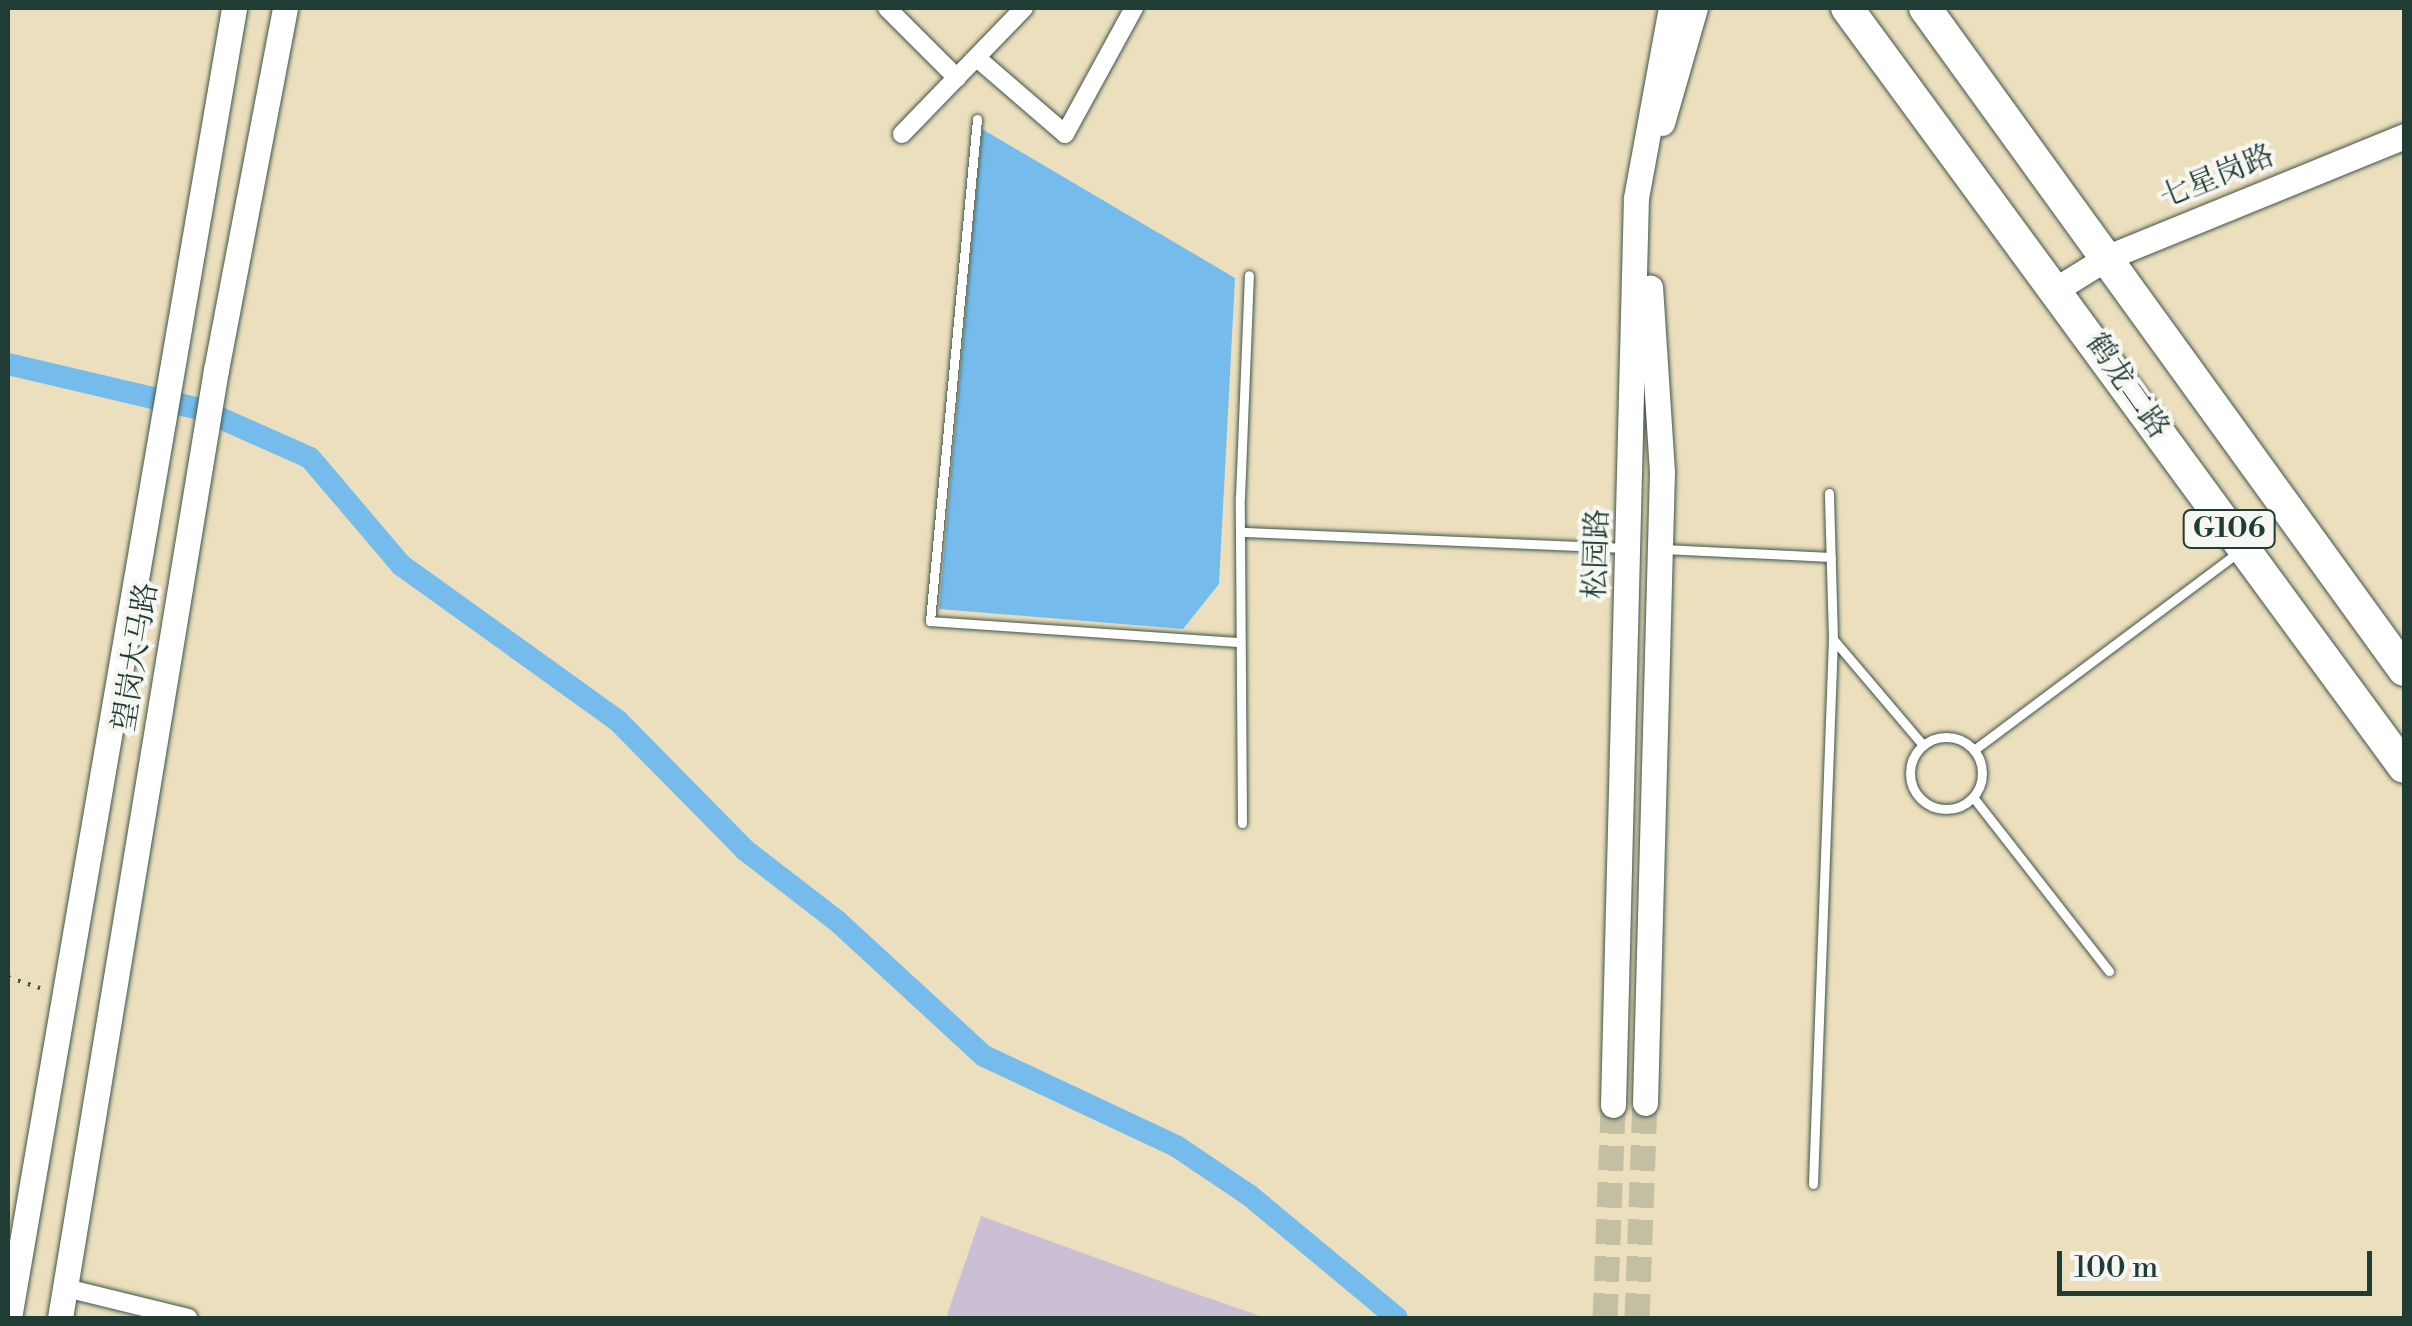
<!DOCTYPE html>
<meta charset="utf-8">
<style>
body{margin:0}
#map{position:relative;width:2412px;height:1326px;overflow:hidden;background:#ecdfbd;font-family:"Libre Bodoni","Noto Serif SC",serif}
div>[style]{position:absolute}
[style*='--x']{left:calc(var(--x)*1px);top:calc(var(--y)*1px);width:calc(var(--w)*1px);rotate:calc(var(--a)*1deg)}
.industrial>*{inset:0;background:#cbbfd5}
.water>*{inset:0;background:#75bcec}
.canal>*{height:22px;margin:-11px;padding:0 11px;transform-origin:11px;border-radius:11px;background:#75bcec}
.secondary-tunnel>*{height:25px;margin-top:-12.5px;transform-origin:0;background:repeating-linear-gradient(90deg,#c3bfa2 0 25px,transparent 0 37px)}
.path>*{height:4px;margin-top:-2px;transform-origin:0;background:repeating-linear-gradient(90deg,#3e5549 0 2.5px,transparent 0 10.5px)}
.roads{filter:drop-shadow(0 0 2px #3e5549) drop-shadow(0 0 2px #3e5549)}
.lane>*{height:9px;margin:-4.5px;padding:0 4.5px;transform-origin:4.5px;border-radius:4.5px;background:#fff}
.lane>.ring{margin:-4.5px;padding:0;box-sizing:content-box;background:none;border:9px solid #fff;border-radius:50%}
.street>*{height:18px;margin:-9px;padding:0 9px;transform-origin:9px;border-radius:9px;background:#fff}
.secondary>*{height:25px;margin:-12.5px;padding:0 12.5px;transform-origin:12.5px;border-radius:12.5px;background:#fff}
.highway>*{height:32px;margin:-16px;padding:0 16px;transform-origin:16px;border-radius:16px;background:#fff}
span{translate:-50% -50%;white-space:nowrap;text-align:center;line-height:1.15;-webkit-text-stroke:8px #f6f6f2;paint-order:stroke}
.shield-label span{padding:2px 8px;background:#f6f6f2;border:2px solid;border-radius:8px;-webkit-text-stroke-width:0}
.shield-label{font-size:28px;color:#1f3d34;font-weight:700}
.street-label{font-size:30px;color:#1f3d34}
.frame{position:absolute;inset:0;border:10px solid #1f3d34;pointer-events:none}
.scale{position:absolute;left:2057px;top:1251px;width:315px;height:45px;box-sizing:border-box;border:5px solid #1f3d34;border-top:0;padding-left:12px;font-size:30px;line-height:35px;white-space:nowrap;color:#1f3d34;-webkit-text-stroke:8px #f6f6f2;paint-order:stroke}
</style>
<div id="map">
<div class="industrial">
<i style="clip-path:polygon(981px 1216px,1171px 1285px,1266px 1318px,946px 1318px)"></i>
</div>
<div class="water">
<i style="clip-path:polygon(982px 129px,1235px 278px,1219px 584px,1183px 629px,939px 609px)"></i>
</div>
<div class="canal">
<i style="--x:8;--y:364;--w:197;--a:13.2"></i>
<i style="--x:200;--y:409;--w:120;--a:24"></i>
<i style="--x:310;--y:458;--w:140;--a:49.6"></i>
<i style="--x:401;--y:565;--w:267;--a:35.7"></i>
<i style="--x:618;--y:721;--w:181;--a:45.4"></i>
<i style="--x:745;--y:850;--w:115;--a:37.6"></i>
<i style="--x:836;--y:920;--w:201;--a:42.6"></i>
<i style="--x:984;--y:1056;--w:212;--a:25.1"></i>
<i style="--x:1176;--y:1146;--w:88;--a:33.9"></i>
<i style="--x:1249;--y:1195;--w:192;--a:39.7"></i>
</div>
<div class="secondary-tunnel">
<i style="--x:1605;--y:1318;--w:213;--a:-87.8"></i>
<i style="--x:1637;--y:1318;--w:215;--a:-87.9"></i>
</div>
<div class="path">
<i style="--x:8;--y:977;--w:34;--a:19"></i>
</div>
<div class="roads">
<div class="lane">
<i style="--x:977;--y:119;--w:504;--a:95.35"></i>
<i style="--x:930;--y:621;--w:311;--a:3.9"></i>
<i style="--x:1245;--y:532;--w:382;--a:2.4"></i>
<i style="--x:1663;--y:549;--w:168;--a:2.7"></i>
<i style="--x:1833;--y:639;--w:139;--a:49.7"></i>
<i class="ring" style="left:1910px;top:737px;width:63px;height:63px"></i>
<i style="--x:1974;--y:750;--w:329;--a:-36.8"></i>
<i style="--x:1973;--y:797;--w:221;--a:52"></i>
<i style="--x:1242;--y:823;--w:326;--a:-90.4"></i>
<i style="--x:1240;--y:497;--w:222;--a:-87.7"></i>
<i style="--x:1813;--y:1184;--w:545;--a:-87.9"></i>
<i style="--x:1833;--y:639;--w:146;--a:-91.6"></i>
</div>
<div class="street">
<i style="--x:887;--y:8;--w:99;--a:45"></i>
<i style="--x:977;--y:58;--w:116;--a:40.8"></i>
<i style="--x:1065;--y:134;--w:144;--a:-61.3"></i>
<i style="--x:902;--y:134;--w:175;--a:-45.9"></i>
<i style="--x:66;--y:1288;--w:126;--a:13.8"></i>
</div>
<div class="secondary">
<i style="--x:1662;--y:123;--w:120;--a:-74"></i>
<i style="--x:2058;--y:288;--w:59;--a:-31.8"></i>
<i style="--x:2108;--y:257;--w:320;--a:-22.2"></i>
<i style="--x:1645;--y:1103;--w:631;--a:-88.46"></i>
<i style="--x:1662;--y:472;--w:185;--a:-93.7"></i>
<i style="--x:1613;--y:1105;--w:907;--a:-88.55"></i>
<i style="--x:1636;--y:198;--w:193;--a:-79.6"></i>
<i style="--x:9;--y:1318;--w:1329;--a:-80.25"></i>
<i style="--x:60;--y:1318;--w:961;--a:-80.66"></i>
<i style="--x:216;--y:370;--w:369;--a:-79.2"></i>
</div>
<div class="highway">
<i style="--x:1847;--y:8;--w:941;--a:53.73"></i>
<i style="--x:1925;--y:8;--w:817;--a:54.11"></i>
</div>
</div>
<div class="shield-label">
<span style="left:2229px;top:529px">G106</span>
</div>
<div class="street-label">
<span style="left:2217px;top:177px;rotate:-22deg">七星岗路</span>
<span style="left:2127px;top:386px;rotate:55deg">鹤龙二路</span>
<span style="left:1597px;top:554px;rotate:-88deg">松园路</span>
<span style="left:136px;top:657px;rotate:-81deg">望岗大马路</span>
</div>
<div class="frame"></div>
<div class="scale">100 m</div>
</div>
